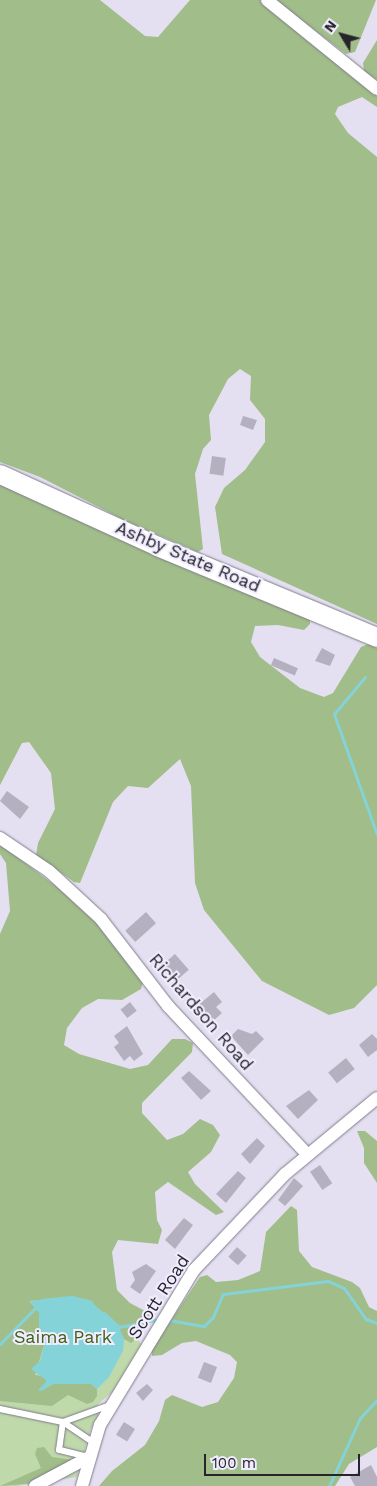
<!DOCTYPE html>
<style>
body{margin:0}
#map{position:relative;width:377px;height:1486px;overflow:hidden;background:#e4e0f1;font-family:"Work Sans",sans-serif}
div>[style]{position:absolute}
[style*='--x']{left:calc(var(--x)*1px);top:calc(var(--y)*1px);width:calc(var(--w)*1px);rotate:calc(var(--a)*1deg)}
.green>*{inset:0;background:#c0d9ab}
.forest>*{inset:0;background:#a1bd89}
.water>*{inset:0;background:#84d3d8}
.stream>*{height:3px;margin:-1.5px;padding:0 1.5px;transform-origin:1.5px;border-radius:1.5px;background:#84d3d8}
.building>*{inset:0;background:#b4b0c0;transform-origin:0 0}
.roads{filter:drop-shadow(0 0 1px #7f7b8a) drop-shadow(0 0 1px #7f7b8a)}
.service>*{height:6px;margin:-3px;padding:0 3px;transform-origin:3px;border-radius:3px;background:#fff}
.minor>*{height:12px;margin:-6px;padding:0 6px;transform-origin:6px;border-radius:6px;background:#fff}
.primary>*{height:19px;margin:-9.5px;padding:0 9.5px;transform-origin:9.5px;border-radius:9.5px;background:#fff}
span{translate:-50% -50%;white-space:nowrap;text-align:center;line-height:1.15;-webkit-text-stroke:4px #f1edff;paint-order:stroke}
.street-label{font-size:18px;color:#27252c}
.park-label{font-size:18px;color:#406218}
.north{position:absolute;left:317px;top:10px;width:50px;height:50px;-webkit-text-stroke:4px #f1edff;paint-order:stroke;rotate:307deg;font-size:14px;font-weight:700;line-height:20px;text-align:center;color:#27252c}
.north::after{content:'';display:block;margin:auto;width:18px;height:22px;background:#27252c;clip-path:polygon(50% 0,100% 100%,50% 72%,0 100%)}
.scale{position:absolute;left:204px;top:1454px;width:156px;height:22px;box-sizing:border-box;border:2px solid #27252c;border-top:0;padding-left:6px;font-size:15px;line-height:18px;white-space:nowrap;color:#27252c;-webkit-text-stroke:4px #f1edff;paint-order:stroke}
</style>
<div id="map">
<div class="green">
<i style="clip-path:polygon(0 1153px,142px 1345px,114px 1391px,98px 1404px,96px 1411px,99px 1416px,91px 1428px,77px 1477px,17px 1486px,0 1486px)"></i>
</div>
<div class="forest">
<i style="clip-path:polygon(0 0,100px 0,145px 36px,158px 37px,190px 0,261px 0,377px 96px,377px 107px,362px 97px,338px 107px,335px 114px,348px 133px,377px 157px,377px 624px,222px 554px,215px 507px,224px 488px,245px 470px,265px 442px,265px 419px,250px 400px,251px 376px,240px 369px,228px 379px,209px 415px,211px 440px,203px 449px,195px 474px,203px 549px,198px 552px,126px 521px,40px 477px,0 462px)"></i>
<i style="clip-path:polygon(275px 0,376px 0,355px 52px,346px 54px)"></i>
<i style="clip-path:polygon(377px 40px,377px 80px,364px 71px,363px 63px)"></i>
<i style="clip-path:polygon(0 483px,193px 571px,310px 618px,310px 624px,304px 630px,278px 625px,255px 626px,251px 642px,260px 657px,300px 688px,324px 697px,333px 693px,361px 647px,368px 644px,377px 648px,377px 985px,354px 1008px,329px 1015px,262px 981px,204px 910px,195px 883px,191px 786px,180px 759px,148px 788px,128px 786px,113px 802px,80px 883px,74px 882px,36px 855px,38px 843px,55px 809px,51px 773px,29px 742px,22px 743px,0 785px)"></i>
<i style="clip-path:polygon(0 844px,86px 909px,143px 982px,141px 989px,122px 1000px,98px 999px,82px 1008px,67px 1028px,64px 1045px,79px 1054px,130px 1069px,148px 1065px,172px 1039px,185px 1039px,193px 1043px,192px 1052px,142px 1103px,142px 1113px,167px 1140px,183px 1134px,200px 1119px,213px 1125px,220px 1135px,211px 1152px,188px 1172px,195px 1184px,224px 1212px,216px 1215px,168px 1182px,155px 1192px,157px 1220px,162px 1230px,158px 1244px,118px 1240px,112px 1252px,117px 1290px,130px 1303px,143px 1310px,153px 1309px,138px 1338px,131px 1343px,124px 1339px,118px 1327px,89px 1300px,71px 1297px,29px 1301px,39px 1312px,39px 1329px,47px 1335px,35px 1375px,43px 1376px,47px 1381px,41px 1391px,53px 1384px,91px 1384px,97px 1389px,97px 1396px,93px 1402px,87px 1404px,68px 1395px,52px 1406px,0 1401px,0 934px,10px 911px,6px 863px,0 854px)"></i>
<i style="clip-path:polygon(357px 1131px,365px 1131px,377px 1141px,377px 1183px,364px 1163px,364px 1148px)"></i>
<i style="clip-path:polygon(291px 1206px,297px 1210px,299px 1251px,312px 1267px,352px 1282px,360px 1288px,369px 1307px,377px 1311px,377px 1447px,349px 1464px,335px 1486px,99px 1486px,112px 1471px,145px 1445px,159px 1421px,165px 1400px,172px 1395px,202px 1407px,218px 1402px,234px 1378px,237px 1362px,230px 1355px,196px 1341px,182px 1343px,162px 1355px,152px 1356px,152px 1349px,200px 1277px,207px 1275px,216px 1282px,238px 1280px,260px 1271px,266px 1232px)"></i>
<i style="clip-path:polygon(44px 1447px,52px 1457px,74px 1460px,39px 1483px,0 1486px,41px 1468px,35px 1454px,37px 1448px)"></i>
</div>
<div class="water">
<i style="clip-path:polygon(72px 1297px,89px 1300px,119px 1327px,124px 1339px,123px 1351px,109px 1377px,97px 1389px,91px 1384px,53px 1384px,41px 1391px,38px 1390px,47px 1381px,31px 1369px,40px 1361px,47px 1335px,39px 1329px,39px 1312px,29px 1301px)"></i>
</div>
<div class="stream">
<i style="--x:365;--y:677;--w:48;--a:130"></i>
<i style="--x:334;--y:714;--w:128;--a:70.4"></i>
<i style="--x:42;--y:1300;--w:30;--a:-6"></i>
<i style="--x:72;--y:1297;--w:20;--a:15"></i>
<i style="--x:104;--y:1313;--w:21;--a:43"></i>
<i style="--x:119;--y:1327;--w:42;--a:-11"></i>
<i style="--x:169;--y:1320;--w:36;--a:10"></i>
<i style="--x:204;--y:1326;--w:13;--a:-45"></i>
<i style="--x:213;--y:1317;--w:25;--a:-67"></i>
<i style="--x:223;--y:1294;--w:106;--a:-7.1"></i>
<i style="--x:328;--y:1281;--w:17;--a:24"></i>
<i style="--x:344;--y:1288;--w:38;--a:55"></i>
<i style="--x:366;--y:1319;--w:12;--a:20"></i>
<i style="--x:0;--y:1344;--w:54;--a:-45.7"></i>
<i style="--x:329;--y:1486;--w:75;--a:-65.5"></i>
<i style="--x:360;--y:1418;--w:25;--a:-47"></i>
</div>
<div class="building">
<i style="clip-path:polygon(243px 416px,257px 420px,253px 430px,240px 425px)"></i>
<i style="left:212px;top:456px;width:14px;height:18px;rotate:8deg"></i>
<i style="clip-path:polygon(322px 648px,335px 655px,330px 666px,315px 661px)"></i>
<i style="left:274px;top:658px;width:26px;height:8px;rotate:23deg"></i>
<i style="clip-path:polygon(7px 791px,29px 807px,20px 819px,0 801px)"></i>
<i style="left:146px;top:912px;width:15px;height:28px;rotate:48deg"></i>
<i style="left:175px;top:954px;width:21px;height:15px;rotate:49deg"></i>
<i style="clip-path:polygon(214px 992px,222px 1002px,216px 1007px,222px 1013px,211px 1023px,197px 1006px)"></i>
<i style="left:130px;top:1002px;width:11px;height:12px;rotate:52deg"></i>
<i style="clip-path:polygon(127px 1026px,143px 1054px,134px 1061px,130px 1056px,124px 1061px,114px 1047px,119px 1043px,114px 1036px)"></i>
<i style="clip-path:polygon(238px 1029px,252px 1034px,256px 1031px,264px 1039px,248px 1055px,231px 1036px)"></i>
<i style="clip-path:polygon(372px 1034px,377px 1039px,377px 1050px,368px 1057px,359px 1045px)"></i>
<i style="left:346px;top:1058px;width:14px;height:23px;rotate:51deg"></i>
<i style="clip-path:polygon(189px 1071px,211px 1091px,201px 1100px,181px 1078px)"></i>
<i style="clip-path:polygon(309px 1090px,318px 1100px,298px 1119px,286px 1106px)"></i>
<i style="clip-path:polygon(257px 1138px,265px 1146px,250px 1164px,241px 1154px)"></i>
<i style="left:320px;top:1165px;width:22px;height:12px;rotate:56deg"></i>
<i style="clip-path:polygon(238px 1171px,246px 1178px,226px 1203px,216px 1194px)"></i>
<i style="clip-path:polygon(294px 1178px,303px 1186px,285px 1206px,278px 1200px)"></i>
<i style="clip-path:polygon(184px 1218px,193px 1225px,175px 1249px,165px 1240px)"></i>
<i style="left:237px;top:1247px;width:13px;height:13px;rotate:42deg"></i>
<i style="clip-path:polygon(146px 1264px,156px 1271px,140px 1294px,130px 1287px,135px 1280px,132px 1272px)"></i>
<i style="left:204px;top:1362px;width:14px;height:17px;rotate:21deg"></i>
<i style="clip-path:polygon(147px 1384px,153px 1390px,143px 1401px,136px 1393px)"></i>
<i style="left:124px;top:1422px;width:13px;height:15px;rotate:32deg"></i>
<i style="clip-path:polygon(371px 1465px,377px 1477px,377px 1486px,355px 1486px,350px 1477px)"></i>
</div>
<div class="roads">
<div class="service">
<i style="--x:0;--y:1409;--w:64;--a:11.7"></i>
<i style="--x:63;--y:1422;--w:37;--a:34"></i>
<i style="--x:88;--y:1457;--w:30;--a:-166"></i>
<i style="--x:59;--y:1450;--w:28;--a:-82"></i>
<i style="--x:63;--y:1422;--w:50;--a:-19.9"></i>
</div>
<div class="minor">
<i style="--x:267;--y:0;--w:141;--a:39"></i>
<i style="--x:0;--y:838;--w:59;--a:34"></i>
<i style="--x:49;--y:871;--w:71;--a:42.7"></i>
<i style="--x:101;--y:919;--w:110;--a:52.4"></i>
<i style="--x:168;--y:1006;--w:203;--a:46.8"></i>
<i style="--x:35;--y:1486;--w:61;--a:-28.2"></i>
<i style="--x:82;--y:1486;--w:64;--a:-73.6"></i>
<i style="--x:100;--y:1425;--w:181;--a:-58.8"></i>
<i style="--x:194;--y:1270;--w:132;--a:-46.5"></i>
<i style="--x:285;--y:1174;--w:119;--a:-39.6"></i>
</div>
<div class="primary">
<i style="--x:0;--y:474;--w:173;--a:24.6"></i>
<i style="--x:157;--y:546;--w:238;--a:22.5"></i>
</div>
</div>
<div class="street-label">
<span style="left:188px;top:557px;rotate:23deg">Ashby State Road</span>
<span style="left:201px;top:1012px;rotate:49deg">Richardson Road</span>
<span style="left:159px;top:1297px;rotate:-57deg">Scott Road</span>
</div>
<div class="park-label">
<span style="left:63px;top:1337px">Saima Park</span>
</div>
<div class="north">N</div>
<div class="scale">100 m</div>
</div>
